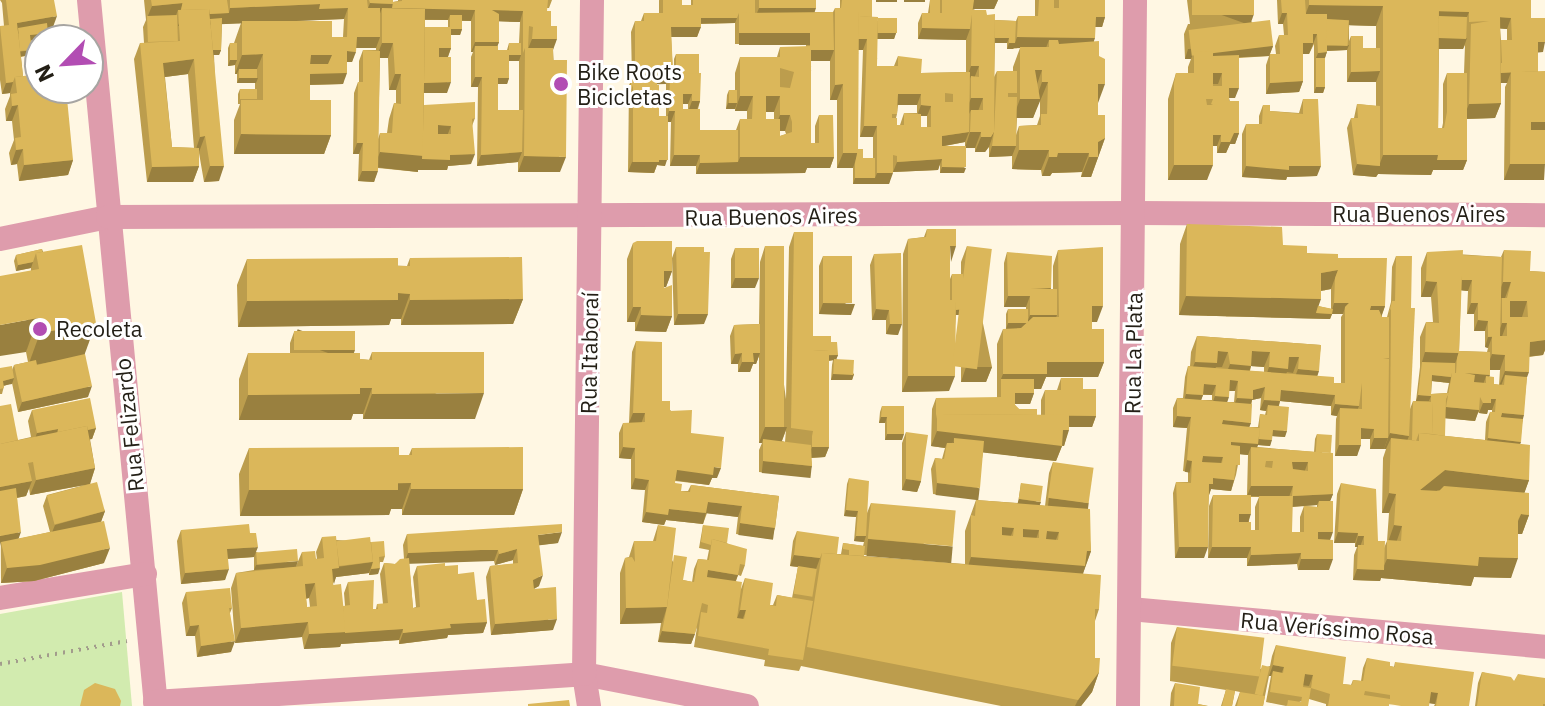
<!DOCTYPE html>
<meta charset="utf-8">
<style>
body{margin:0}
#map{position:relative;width:1545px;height:706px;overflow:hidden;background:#fff7e3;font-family:"IBM Plex Sans",sans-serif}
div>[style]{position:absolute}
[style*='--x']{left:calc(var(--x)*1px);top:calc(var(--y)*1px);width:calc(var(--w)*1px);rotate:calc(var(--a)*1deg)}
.green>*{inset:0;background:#d2ebaf}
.path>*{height:4px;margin-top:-2px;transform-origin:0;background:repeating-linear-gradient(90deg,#a29c8c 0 2px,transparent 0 8px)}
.minor>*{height:24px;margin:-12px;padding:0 12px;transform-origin:12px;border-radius:12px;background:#de9cac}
.wall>*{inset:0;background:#bc9d4d}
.shaded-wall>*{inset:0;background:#99803f;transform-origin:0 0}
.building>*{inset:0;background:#dbb75a;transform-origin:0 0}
.dots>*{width:22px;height:22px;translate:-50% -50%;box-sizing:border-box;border:4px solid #fff;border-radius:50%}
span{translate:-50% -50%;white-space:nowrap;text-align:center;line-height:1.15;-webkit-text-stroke:6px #fff;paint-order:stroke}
.poi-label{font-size:22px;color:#231f16}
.left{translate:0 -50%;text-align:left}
.street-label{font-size:22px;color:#231f16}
.north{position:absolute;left:24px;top:24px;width:80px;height:80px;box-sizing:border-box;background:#fff;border:2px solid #a7a5a2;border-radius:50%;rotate:245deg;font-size:22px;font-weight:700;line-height:32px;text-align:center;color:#231f16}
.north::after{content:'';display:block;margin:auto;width:28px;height:36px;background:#b24db3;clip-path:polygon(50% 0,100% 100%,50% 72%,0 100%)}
</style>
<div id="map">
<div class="green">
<i style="clip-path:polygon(122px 592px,132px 706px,0 706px,0 614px)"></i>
</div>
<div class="path">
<i style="--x:0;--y:664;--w:129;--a:-10.3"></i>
</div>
<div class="minor">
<i style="--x:89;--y:0;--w:709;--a:84.58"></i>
<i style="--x:0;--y:239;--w:110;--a:-11.5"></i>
<i style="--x:108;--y:217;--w:1027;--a:-0.22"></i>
<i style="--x:1135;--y:213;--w:410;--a:0.3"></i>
<i style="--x:0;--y:598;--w:147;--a:-9.4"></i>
<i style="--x:1130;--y:609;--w:417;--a:5.2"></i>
<i style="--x:155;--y:702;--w:430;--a:-3.7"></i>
<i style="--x:584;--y:674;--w:166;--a:11.1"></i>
<i style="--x:589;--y:706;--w:32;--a:-99"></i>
<i style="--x:584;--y:674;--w:674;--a:-89.32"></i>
<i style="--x:1128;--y:706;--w:706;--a:-89.43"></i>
</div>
<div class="wall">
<i style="clip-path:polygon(0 0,54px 0,53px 27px,48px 28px,46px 39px,31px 40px,30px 55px,21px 57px,23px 76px,73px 160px,68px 175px,19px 181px,17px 164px,11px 165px,9px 153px,14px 140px,12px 121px,6px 121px,5px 109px,10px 96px,10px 93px,2px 94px,0 80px,0 26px,4px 26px,2px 3px)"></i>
<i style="clip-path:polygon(evenodd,144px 0,393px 0,393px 2px,398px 1px,398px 0,552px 0,549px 8px,547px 8px,547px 11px,551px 26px,553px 49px,560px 172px,518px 172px,518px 162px,477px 166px,478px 87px,471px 87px,471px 57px,473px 52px,471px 52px,471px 21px,462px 21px,462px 29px,460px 35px,451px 35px,451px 48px,448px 57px,447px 93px,424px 93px,424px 105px,475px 118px,472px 126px,471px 164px,448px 166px,447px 170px,418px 170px,418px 172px,378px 168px,374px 182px,358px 181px,359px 154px,353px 154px,354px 93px,358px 82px,359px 82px,359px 61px,363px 50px,376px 50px,376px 48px,356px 48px,352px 62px,347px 62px,343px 84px,310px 85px,310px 100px,331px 135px,324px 154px,234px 154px,234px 120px,240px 104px,238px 104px,238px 94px,240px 89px,255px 89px,255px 83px,237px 83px,237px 74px,235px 74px,235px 65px,228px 66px,228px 48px,230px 43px,234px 43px,241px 23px,222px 24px,221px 50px,219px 55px,214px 55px,219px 181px,204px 182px,199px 153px,199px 166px,193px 182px,147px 182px,134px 59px,140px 43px,144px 43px,143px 27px,146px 20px,144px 0,344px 19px,343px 37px,332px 37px,291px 21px,344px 19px,144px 0,425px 20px,448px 20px,448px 27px,425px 27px,425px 20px,144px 0,499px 21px,520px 22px,519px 43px,509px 43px,507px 50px,498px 50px,497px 46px,499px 42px,499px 21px,144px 0,380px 58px,388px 58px,389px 90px,396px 90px,396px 103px,394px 103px,389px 119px,387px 133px,380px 133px,378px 139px,380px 58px,144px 0,519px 60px,519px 110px,498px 110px,498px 84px,507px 84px,509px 78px,509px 61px,519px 60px,144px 0,188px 74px,194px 148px,172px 147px,165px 77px,188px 74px)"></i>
<i style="clip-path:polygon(evenodd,659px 0,682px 0,682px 5px,691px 5px,691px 0,816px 0,814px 12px,833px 12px,835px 8px,840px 8px,840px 0,872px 0,872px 17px,896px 33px,894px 39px,877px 39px,877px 66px,894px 66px,898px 56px,921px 73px,966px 72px,966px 40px,918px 39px,918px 23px,922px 13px,928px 13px,930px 0,998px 0,994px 9px,973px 9px,987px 15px,995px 20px,1016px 21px,1018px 16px,1035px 16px,1035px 0,1105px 0,1105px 17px,1102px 27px,1095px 27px,1094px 41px,1098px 115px,1105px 138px,1091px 177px,1081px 177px,1082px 172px,1052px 173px,1050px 176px,1042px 176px,1041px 170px,1012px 169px,1012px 156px,989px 157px,989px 146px,985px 152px,975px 152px,975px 148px,966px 148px,964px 173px,940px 173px,940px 163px,938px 170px,893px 172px,893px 166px,889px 184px,853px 184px,853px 168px,837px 168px,837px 100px,830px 100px,830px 61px,811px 61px,811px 143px,815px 143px,815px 126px,819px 115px,834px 157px,830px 168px,807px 168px,805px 173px,696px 174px,696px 166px,670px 166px,671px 122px,668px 122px,665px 166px,657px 165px,654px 173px,628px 172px,629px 85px,632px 79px,631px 32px,635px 21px,641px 21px,644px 13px,659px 13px,659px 0,735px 23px,735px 44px,806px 44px,806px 47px,780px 47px,777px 57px,740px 57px,735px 73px,735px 90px,729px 90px,727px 95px,726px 109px,735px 109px,735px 111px,747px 111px,747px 119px,740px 119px,736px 130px,700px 130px,698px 109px,700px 101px,676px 54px,674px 59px,674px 74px,673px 74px,671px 37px,697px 37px,701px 24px,735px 23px,659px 0,995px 43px,1007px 43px,1007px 49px,1020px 48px,1013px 67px,1013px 71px,997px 71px,994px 77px,995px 43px,659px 0,858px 50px,863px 50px,860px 137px,873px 137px,873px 158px,863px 158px,858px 149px,858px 50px,659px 0,657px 84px,666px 84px,666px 116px,658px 116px,657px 84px,659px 0,1039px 101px,1040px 101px,1040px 116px,1037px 125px,1019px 126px,1016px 135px,1017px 118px,1033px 118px,1039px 101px,659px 0,683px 104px,688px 104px,688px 109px,683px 109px,683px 104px,659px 0,898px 105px,917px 105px,917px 113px,904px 113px,900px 125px,897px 125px,896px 118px,897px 114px,898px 105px,659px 0,766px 112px,774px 112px,774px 119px,766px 119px,766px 112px,659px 0,921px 116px,927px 116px,927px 127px,921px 127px,921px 116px,659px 0,780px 131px,785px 131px,786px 134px,780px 136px,780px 131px,659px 0,965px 142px,965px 146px,945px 146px,965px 142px)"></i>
<i style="clip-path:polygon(evenodd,1187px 0,1254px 0,1251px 21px,1273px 46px,1270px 54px,1276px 54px,1275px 46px,1279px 35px,1284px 35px,1283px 24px,1278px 24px,1277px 0,1531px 0,1531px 18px,1543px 52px,1538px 52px,1538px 71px,1544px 180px,1504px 180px,1505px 87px,1507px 83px,1501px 83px,1501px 103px,1495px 118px,1467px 119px,1467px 160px,1463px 170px,1433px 170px,1431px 175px,1378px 174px,1376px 177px,1353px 175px,1347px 128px,1351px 118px,1354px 118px,1357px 104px,1376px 106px,1376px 82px,1347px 82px,1347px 50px,1327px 51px,1325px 58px,1325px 87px,1323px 93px,1314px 93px,1314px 44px,1309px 54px,1303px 54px,1303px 81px,1299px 92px,1266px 94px,1266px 65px,1269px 56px,1239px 58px,1235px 98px,1229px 98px,1239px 133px,1235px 144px,1230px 144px,1226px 153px,1217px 153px,1217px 146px,1213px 146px,1207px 180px,1168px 180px,1168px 99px,1176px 73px,1188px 73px,1188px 67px,1191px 59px,1185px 59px,1184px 34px,1188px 24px,1190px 24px,1187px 0,1349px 25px,1376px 26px,1376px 48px,1363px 48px,1351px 36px,1349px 41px,1349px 25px,1187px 0,1500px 28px,1507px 29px,1507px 40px,1501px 40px,1500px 28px,1187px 0,1465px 45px,1464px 73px,1447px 73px,1443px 84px,1443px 123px,1442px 128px,1438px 128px,1439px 49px,1463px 49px,1465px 45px)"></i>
<i style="clip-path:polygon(1303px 99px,1317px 176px,1287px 177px,1286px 180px,1242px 177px,1242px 134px,1246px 124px,1259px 124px,1259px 116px,1263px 105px,1270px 111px,1299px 113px)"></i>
<i style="clip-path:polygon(evenodd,1187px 224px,1283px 245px,1307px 253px,1338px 258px,1385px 306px,1382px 315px,1382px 317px,1387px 317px,1391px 302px,1392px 267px,1396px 256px,1410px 409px,1413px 401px,1416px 401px,1420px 367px,1420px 337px,1426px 322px,1433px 322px,1431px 297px,1421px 297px,1421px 268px,1427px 252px,1501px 257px,1504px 250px,1530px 271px,1545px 272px,1545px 350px,1543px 355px,1529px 357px,1520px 444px,1529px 480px,1524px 493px,1529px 515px,1522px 534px,1518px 534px,1511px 578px,1474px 577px,1471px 586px,1381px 578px,1380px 581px,1353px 580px,1354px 555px,1357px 547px,1355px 547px,1355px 543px,1334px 543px,1337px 494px,1341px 483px,1378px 541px,1384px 548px,1387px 541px,1389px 513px,1382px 513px,1383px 458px,1386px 449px,1370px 449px,1370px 439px,1361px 439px,1357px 456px,1335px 456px,1336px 419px,1337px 416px,1331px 415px,1331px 406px,1280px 401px,1279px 406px,1285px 437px,1272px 436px,1270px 446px,1258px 445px,1257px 447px,1314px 452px,1315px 439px,1317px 434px,1333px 494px,1330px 501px,1329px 570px,1298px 570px,1297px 564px,1247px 566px,1247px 558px,1208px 558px,1209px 506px,1213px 495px,1247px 495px,1248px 455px,1240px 454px,1236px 475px,1231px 491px,1211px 489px,1209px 495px,1204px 558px,1175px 558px,1173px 493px,1176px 482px,1188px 482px,1188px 472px,1183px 471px,1187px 428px,1173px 427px,1173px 408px,1177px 398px,1183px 398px,1185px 377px,1188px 366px,1190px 366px,1191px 352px,1197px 336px,1321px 345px,1317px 376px,1334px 383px,1341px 383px,1341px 317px,1343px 314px,1332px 314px,1330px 319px,1179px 315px,1180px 244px,1187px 224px,1331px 289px,1331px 309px,1318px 306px,1321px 291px,1331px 289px,1187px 224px,1461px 290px,1468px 291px,1467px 314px,1474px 314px,1474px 331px,1485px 331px,1485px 347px,1488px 348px,1487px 352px,1459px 351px,1461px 290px,1187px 224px,1251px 366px,1264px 367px,1264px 372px,1250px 371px,1251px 366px,1187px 224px,1490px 370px,1500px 370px,1499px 385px,1494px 384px,1489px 376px,1490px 370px,1187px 224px,1432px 381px,1449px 383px,1447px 393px,1431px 394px,1432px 381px,1187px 224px,1229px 391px,1235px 391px,1234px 402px,1227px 402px,1229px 391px,1187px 224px,1203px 395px,1212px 395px,1212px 400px,1201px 400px,1203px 395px,1187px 224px,1261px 398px,1260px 410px,1266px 411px,1265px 415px,1260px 414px,1258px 427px,1249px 427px,1252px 400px,1261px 398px,1187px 224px,1488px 410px,1492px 410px,1492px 412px,1490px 412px,1486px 422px,1485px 440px,1445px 436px,1445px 418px,1475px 421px,1478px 412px,1479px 413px,1487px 414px,1488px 410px,1187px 224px,1251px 497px,1259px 497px,1255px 507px,1255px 530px,1251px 530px,1249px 522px,1251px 497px,1187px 224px,1317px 505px,1317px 507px,1304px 506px,1300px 517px,1300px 532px,1292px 532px,1292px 507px,1317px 505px)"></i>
<i style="clip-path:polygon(927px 229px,950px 262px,950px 279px,952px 274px,961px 274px,961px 262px,967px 246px,992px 367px,986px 382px,961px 382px,961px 314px,956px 315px,949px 391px,902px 392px,903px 254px,908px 239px,924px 237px)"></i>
<i style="clip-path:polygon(evenodd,794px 232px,813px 336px,831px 342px,838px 355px,836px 359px,854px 374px,852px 380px,831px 380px,832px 365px,833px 360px,829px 361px,829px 447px,825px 457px,811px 458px,812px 466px,808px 477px,759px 472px,759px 450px,762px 443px,759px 443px,759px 356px,756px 364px,753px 364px,750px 372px,738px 372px,738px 364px,731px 364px,730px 336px,734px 325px,759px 324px,760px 262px,765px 246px,786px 399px,789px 247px,794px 232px,786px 430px,785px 442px,782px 441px,786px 430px)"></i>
<i style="clip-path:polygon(633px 243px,672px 271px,666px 287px,664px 287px,672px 316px,666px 332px,635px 331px,635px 322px,627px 322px,627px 259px)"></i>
<i style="clip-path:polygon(676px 247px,704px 324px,674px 325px,672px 258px)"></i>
<i style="clip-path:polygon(735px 248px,755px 288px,731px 288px,731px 259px)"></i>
<i style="clip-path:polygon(42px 249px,85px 355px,88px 397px,18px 412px,12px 383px,4px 386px,2px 394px,0 394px,0 368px,12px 370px,14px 365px,28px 362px,26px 352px,31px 268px,16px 271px,14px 261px,16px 255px)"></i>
<i style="clip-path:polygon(1058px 250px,1097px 322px,1092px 322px,1092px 329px,1104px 362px,1098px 377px,1046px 377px,1041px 389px,1034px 389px,1034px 393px,1030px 404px,1015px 404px,1015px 405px,1019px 409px,1037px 415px,1041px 415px,1041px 400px,1045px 390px,1057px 390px,1061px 378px,1083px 389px,1096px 416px,1092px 427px,1069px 427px,1064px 446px,1062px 446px,1056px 461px,983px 452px,976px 499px,933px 494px,931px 469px,935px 458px,942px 459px,945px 448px,931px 446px,932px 409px,936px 398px,997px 398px,997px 344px,1003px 329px,1006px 329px,1006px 314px,1008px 309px,1026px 309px,1026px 307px,1004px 307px,1004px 263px,1007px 252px,1051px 289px,1053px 289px,1053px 266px)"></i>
<i style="clip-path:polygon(874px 254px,898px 335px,886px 334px,886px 320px,872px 320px,870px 265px)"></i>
<i style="clip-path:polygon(823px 256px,851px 315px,819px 314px,819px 266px)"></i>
<i style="clip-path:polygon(410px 258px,523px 299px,513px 324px,401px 325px,401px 319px,391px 319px,389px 325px,238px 327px,237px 285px,247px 259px,407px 266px)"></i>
<i style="clip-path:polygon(294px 332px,354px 353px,360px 359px,369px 360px,372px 352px,475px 419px,363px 419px,363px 414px,353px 414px,351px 420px,239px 420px,239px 379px,248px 353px,290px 353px,290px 343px)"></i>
<i style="clip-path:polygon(636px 341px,662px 401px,691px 433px,717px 478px,712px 478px,709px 485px,675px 481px,675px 483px,681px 491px,688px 491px,691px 485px,779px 496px,775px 528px,771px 539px,736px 534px,738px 517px,707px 513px,703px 524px,666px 520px,664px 525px,642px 522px,645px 490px,631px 489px,631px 459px,619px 458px,619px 433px,623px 423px,629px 423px,632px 352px)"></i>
<i style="clip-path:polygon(evenodd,0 406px,18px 440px,31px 437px,28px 421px,32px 410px,96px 428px,92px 439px,90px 439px,95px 468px,90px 483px,105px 511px,101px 521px,104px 563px,34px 581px,1px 583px,0 406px,85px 485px,47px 495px,43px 506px,50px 532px,18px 539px,17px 498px,26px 496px,29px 488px,30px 495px,85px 485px)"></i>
<i style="clip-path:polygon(882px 406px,902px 440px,885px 440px,885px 423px,879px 423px,880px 412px)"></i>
<i style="clip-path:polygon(906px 432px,921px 481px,917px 492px,902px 490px,902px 443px)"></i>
<i style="clip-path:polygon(249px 448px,399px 455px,409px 455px,412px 448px,523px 489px,514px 515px,402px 515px,402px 509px,391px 509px,389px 515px,240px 516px,239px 474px)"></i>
<i style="clip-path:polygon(1053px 462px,1087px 509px,1091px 551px,1083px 573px,1099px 609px,1095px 621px,1095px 658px,1099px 672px,1092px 692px,1081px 706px,1001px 706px,801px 666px,799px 671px,764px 666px,765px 660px,694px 647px,697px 627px,691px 644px,658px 642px,661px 623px,620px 624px,620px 573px,625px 558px,629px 557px,634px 541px,653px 541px,658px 525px,672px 560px,683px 580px,692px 582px,694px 569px,698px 559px,707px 560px,709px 550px,699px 548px,703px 525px,727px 543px,745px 565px,741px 576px,738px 575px,736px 581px,741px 589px,745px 578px,770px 605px,773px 605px,777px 595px,792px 598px,798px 567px,790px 566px,793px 541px,797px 531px,837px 554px,841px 554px,843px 543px,863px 546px,864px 542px,854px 541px,856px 517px,844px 516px,847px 484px,849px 478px,867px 513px,871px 503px,948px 562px,864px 555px,864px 556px,965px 564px,965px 531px,976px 500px,1018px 503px,1021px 483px,1039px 505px,1045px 506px,1049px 473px)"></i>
<i style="clip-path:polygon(evenodd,181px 530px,250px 533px,256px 552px,296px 566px,302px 552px,317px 559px,316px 552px,322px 537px,336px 540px,371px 542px,385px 556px,383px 562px,380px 562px,378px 574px,369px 575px,369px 573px,336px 577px,333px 584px,343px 606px,345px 606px,344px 593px,348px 582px,373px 609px,376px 609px,377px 604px,383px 604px,380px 574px,384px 563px,395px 564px,404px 559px,403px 545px,407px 534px,558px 543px,539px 545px,539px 586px,534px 589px,553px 630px,491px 635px,486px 577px,490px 566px,513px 564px,513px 560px,495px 565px,494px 561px,477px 560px,409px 563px,413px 608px,416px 607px,413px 577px,417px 566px,445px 566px,458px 574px,477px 600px,487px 622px,483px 633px,448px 635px,447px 638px,399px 644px,399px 640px,341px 644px,340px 647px,304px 649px,302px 637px,235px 643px,231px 588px,236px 573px,254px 570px,254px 557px,228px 559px,225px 580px,181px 584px,177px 541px,181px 530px,309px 598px,310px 607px,307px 607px,306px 599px,309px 598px)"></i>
<i style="clip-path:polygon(186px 592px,232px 608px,230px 613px,231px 652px,197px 657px,195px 636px,186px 636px,182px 603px)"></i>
<i style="clip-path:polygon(1177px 627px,1260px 669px,1270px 666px,1272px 656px,1276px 645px,1343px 684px,1351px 685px,1353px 680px,1361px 681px,1363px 668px,1367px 658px,1390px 666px,1394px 667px,1395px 662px,1469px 706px,1434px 706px,1435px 704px,1430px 703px,1326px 706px,1326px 704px,1309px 699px,1286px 706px,1266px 702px,1271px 676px,1269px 676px,1263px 706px,1235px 706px,1240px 692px,1235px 691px,1232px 706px,1221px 706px,1226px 690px,1170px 681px,1171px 643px)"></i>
<i style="clip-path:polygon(1482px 672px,1514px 681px,1545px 678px,1545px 706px,1475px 706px,1478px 683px)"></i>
<i style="clip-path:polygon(1175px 683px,1198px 704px,1208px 706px,1170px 706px,1171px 693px)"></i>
</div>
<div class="shaded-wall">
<i style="left:876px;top:0;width:21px;height:2px"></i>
<i style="left:904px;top:0;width:21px;height:2px"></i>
<i style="clip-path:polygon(974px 0,998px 0,994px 9px,971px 9px)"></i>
<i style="clip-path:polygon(183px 3px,179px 15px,178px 10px,175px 18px,147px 18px,152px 6px)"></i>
<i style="clip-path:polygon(370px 3px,393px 4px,475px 10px,471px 21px,450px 20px,450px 15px,448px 20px,382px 19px,382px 8px,378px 19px,364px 19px)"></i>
<i style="clip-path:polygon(321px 4px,348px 8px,344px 19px,178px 26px,182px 15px,229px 13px,230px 8px)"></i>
<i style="clip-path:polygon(1309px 5px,1383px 6px,1376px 26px,1302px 24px)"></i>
<i style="clip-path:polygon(759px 8px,816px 8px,811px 23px,755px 18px)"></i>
<i style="clip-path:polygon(492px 10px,523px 11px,520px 22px,488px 21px)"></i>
<i style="clip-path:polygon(1416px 11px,1469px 12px,1463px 27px)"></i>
<i style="clip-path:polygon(1282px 13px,1287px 13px,1283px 24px,1278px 24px)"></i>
<i style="left:1254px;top:14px;width:12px;height:60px;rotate:110deg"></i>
<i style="clip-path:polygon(57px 16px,53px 27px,16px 34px,17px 23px)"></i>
<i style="clip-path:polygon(1096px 17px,1105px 17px,1102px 27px,1092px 27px)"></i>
<i style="clip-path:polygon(1492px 17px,1511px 18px,1507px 29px,1488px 28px)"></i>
<i style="clip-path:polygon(680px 18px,737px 18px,735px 23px,678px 24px)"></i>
<i style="clip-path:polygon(671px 27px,701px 27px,697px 37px,667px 37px)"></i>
<i style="clip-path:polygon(922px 28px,970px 29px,966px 40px,918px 39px)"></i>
<i style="clip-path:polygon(450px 29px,462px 29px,460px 35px,447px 35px)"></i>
<i style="clip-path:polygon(48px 33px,46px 39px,28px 41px,30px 35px)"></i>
<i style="left:739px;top:33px;width:71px;height:12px"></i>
<i style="clip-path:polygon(876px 33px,896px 33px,894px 39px,874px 39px)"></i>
<i style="clip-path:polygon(1313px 34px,1317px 34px,1309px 54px,1299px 54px,1303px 43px)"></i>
<i style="clip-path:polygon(357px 37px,380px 37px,376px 48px,353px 48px)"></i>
<i style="clip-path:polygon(991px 37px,1009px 38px,1007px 43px,989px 43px)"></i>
<i style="clip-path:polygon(1017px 37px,1095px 38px,1091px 49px,1049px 48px,1049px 40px,1046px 48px,1014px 48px,1013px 49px,1007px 49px,1009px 43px,1015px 43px)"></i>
<i style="clip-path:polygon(1435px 38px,1467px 38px,1463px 49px,1431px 49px)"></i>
<i style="clip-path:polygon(532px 39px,557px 39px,553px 50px,528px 49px)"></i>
<i style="clip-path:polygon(857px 39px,867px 39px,863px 50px,853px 50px)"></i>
<i style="clip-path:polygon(475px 42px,499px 42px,495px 53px,475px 46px,473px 52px,471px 52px)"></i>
<i style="clip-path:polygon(1538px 42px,1545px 42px,1543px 52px,1534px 53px)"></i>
<i style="clip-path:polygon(382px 43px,393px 43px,388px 58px,376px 58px)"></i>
<i style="clip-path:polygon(1349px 45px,1347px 50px,1323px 51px,1325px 46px)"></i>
<i style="clip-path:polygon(1273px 46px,1269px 56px,1194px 59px,1194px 52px,1191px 59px,1185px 59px,1188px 49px)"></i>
<i style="clip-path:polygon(439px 48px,451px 48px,447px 59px,435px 59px)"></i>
<i style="clip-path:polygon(32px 50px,30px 55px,16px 57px,18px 52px)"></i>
<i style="clip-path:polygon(208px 50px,221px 50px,219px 55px,206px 55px)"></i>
<i style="clip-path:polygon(810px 50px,834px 50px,830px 61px,806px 61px)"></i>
<i style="clip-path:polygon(347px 51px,356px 52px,352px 62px,343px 62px)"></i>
<i style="clip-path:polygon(1327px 52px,1323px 63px,1316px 58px,1318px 53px)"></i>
<i style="clip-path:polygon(263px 54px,255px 74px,239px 69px,237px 74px,235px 74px,242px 55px)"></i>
<i style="clip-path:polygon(311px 55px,332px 55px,347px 73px,343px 84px,303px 85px)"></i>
<i style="clip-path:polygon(509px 55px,521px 55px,519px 61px,507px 61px)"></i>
<i style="clip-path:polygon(194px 59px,188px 74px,157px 78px,163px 63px)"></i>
<i style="clip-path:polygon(230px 60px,237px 60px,235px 65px,228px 66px)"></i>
<i style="clip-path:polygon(971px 66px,979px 66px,973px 81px,971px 76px,969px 81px,966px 81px)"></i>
<i style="clip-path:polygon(1035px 70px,1042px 70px,1035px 90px)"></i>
<i style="clip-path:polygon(1380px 71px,1376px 82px,1347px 82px,1351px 72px)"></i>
<i style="clip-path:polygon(1511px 72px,1507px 83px,1495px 83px,1499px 73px)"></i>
<i style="clip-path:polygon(1211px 73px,1222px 73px,1218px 84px,1207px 84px)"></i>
<i style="clip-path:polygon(395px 74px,401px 74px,396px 90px,389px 90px)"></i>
<i style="clip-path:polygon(635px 74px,670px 74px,666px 84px,632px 85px)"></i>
<i style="clip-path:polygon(475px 77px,482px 77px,478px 87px,471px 87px)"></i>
<i style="clip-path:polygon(239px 78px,258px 78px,256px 83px,237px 83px)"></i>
<i style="clip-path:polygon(497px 78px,509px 78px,507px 84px,495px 84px)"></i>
<i style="clip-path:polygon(1303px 81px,1299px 92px,1266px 94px,1270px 83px)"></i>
<i style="clip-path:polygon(13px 82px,10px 93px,2px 94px,6px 83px)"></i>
<i style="clip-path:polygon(451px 82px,447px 93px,419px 93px,423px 83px)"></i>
<i style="clip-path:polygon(1042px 82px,1048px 82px,1033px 118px,1013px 118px,1020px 99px,1036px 99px)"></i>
<i style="clip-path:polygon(843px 84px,837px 100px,830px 100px,835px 85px)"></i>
<i style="clip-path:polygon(1098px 84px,1105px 84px,1098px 103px)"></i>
<i style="clip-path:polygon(1316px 87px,1325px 87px,1323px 93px,1314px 93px)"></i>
<i style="clip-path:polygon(1229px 88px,1239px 88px,1235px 98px,1225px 98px)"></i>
<i style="clip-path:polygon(683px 94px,692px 94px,688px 104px,679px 104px)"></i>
<i style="clip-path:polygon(898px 94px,921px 94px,917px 105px,894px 105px)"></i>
<i style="clip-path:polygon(740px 96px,753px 96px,747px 111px,735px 111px)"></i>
<i style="clip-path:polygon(766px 96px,780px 96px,774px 112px,760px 112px)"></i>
<i style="clip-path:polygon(971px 98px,983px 98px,977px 114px,971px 110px,969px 114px,965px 113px)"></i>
<i style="clip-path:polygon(692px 101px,700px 101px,696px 112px,688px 112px)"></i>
<i style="clip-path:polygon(728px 103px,737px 103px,735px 109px,726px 109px)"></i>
<i style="clip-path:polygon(1501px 103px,1495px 118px,1463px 119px,1469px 104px)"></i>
<i style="clip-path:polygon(18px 105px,12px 121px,6px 121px,12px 106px)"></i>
<i style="clip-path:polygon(921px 105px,931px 106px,927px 116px,917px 116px)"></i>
<i style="clip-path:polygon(669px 111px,675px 111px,671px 122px,666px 122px)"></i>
<i style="clip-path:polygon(780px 115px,790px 115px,785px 131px,774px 131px)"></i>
<i style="clip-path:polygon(1531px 122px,1545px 122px,1545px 134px,1525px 138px)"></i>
<i style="clip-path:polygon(438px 125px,451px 126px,447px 136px,434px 136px)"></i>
<i style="clip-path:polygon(864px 126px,877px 126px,873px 137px,860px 137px)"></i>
<i style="clip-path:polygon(969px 132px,965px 142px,938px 147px,942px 136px)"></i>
<i style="clip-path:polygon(970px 132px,981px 132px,975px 148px,965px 148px)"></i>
<i style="clip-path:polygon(994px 132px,989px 147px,985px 152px,975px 152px,981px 137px)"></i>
<i style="clip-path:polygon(1234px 133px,1239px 133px,1235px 144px,1230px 144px,1226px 153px,1217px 153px,1221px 142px)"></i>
<i style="clip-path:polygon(241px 134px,331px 135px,324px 154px,234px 154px)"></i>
<i style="clip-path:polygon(1211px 135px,1221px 135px,1217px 146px,1207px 146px)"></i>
<i style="clip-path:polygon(205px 136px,199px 152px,195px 152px,200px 137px)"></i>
<i style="clip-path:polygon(1105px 138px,1091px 177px,1081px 177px,1089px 157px,1098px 142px)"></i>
<i style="clip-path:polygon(357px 143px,363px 143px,359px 154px,353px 154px)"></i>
<i style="clip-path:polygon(992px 146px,1016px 146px,1012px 156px,989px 157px)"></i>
<i style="clip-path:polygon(23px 149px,17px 164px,11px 165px,16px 150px)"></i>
<i style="clip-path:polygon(1019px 150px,1049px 150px,1041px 170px,1012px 169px)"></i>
<i style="clip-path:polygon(380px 152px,450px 155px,475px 154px,471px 164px,448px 166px,447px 170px,418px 170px,418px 172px,374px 167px)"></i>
<i style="clip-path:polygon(522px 152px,518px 162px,477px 166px,481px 155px)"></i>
<i style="clip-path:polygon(843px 153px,858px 153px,853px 168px,837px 168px)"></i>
<i style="clip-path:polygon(1058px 153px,1089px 153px,1082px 172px,1052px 173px,1050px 176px,1042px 176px,1049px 157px)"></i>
<i style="clip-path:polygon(674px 155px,700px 155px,696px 166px,670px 166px)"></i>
<i style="clip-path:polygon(1383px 155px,1438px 155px,1467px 160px,1463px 170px,1433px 170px,1431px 175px,1378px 174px,1376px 177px,1353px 175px,1357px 164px,1379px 166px)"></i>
<i style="clip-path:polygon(524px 156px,566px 157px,560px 172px,518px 172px)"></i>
<i style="clip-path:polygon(740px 157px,834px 157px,830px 168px,807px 168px,805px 173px,696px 174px,700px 163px,738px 162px)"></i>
<i style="clip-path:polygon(942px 159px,938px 170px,893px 172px,897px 162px)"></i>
<i style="clip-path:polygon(73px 160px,68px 175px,19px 181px,24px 165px)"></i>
<i style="clip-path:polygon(656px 160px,667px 160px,665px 166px,657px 165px,654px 173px,628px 172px,632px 162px)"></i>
<i style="clip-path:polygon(1510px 164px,1545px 164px,1544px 180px,1504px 180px)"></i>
<i style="clip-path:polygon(1174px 165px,1213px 165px,1207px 180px,1168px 180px)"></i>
<i style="clip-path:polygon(199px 166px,193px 182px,147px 182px,152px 167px)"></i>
<i style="clip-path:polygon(210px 166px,224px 166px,219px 181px,204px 182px)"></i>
<i style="clip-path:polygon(1246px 166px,1321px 166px,1317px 176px,1287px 177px,1286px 180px,1242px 177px)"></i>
<i style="clip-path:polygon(942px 167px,966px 168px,964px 173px,940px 173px)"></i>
<i style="clip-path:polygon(362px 171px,378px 171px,374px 182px,358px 181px)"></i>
<i style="clip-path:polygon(877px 173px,893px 173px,889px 184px,853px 184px,855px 178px,875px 178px)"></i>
<i style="clip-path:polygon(950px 246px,956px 246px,951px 262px)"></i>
<i style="clip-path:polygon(33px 262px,31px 268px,16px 271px,18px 265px)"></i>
<i style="clip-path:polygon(1338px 270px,1331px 289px,1314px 292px,1321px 273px)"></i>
<i style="clip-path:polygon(664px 271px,672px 271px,666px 287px,658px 287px)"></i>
<i style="clip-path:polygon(735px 278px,759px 278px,755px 288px,731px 288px)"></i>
<i style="clip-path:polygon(1460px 280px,1472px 280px,1468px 291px,1456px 290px)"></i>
<i style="clip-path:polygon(1426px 281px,1437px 282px,1431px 297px,1421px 297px)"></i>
<i style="clip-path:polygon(1503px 282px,1511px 282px,1505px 298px,1497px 298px)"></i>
<i style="clip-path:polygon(1051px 288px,1048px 298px,1030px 296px,1026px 307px,1004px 307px,1008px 296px,1030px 289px)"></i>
<i style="clip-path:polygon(398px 293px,410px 294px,401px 319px,391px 319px,389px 325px,238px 327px,247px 301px)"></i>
<i style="clip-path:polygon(1186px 296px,1321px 299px,1316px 313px,1331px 314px,1334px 303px,1349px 303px,1345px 307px,1343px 314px,1332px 314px,1330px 319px,1179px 315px)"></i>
<i style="clip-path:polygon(523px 299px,513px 324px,401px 325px,410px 300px)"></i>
<i style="clip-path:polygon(1510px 301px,1527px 301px,1522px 317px,1504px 317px)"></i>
<i style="clip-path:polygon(823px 303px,855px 304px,851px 315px,819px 314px)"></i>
<i style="clip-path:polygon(1471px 303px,1478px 303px,1474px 314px,1467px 314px)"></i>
<i style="clip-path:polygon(1092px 306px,1103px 306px,1097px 322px,1086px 322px)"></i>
<i style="clip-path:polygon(1371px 306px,1385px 306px,1381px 317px,1367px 317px)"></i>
<i style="clip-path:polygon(633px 307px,641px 307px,635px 322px,627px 322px)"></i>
<i style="clip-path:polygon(876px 309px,889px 310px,886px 320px,872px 320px)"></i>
<i style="clip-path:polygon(963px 309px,961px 315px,950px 315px,952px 310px)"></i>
<i style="clip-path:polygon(678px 314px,708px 314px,704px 324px,674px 325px)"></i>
<i style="clip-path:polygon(641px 315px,672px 316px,666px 332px,635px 331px)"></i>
<i style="clip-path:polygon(1030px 315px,1057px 315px,1053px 326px,1026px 329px,1006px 329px,1008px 323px,1027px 323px)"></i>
<i style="clip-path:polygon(38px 318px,26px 352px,0 356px,0 325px)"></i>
<i style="clip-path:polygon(1478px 320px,1488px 321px,1485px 331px,1474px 331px)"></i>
<i style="clip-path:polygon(96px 323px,84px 356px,28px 366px,40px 333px)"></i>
<i style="clip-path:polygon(1502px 323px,1507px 323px,1501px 339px,1497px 337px)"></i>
<i style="clip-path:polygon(890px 324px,902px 324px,898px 335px,886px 334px)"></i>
<i style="clip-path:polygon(1488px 337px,1492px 337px,1488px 348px,1485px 347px)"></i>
<i style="clip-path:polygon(1545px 340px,1545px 350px,1543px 355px,1524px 357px,1530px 342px)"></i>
<i style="left:355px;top:350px;width:12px;height:61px;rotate:110deg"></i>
<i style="clip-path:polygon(1218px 351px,1228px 352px,1222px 367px,1216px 367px,1211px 379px,1189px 377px,1195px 362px)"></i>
<i style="clip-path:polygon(1252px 351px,1270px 352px,1264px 367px,1251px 366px,1246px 381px,1238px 381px,1235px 391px,1226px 391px,1224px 380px,1230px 364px)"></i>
<i style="clip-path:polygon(1425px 352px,1459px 353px,1453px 369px,1422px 362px)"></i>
<i style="clip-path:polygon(742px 353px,738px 364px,731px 364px,735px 354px)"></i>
<i style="clip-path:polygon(753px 353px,760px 353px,756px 364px,753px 364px,750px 372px,738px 372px,742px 362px)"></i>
<i style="clip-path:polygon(1492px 354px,1505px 355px,1500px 370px,1486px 370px)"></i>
<i style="clip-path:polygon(838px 355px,836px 360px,811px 362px,811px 356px)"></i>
<i style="clip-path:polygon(1289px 357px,1299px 357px,1293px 373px,1287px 372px,1282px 384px,1264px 382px,1269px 367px)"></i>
<i style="clip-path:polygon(1047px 362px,1104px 362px,1098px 377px,1046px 377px,1041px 389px,1001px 389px,1001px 379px,1003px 374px)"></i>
<i style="clip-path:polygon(966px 367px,992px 367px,986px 382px,961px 382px)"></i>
<i style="clip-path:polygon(1298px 369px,1319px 371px,1314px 386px,1292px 385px)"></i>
<i style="clip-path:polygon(1505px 371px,1529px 372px,1523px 388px,1505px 375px,1501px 386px,1499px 386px)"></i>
<i style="clip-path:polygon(1465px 373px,1490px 375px,1486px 385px,1486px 376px,1483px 385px,1461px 383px)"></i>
<i style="clip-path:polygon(833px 374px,854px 374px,852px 380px,831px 380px)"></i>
<i style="left:1432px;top:375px;width:19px;height:6px;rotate:6deg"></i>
<i style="clip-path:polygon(908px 376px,955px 376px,949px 391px,902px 392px)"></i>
<i style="clip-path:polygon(14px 378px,12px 384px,1px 386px,3px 381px)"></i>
<i style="clip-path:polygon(1204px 384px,1216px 385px,1212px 395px,1200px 394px)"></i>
<i style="clip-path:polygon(92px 386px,88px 397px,18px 412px,22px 402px)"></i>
<i style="clip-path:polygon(1265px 387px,1261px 398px,1252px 400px,1249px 409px,1233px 408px,1237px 398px,1253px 390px)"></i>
<i style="clip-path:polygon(360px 388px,372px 388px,363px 414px,353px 414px,351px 420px,239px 420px,248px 395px)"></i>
<i style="clip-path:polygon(1281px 390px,1335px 395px,1331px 406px,1280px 401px,1277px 411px,1268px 405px,1266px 411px,1260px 410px,1264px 400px)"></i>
<i style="clip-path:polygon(484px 393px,475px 419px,363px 419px,372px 394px)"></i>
<i style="clip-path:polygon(1015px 393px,1034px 393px,1030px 404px,1011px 404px)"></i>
<i style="clip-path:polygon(1186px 394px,1203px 395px,1199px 406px,1183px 405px)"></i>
<i style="clip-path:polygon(1418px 395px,1431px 396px,1429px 401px,1416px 401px)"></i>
<i style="clip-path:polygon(1215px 396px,1229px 397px,1225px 408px,1211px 407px)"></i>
<i style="clip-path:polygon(1491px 399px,1496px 399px,1492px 410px,1488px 410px,1487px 414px,1479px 413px,1483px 403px)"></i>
<i style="clip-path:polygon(1335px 404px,1359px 406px,1355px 416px,1340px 408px,1337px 416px,1331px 415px)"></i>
<i style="clip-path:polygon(1446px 407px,1479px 410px,1475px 421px,1442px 418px)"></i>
<i style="clip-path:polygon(633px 413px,645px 413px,641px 424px,629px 423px)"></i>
<i style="clip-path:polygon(1502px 413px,1524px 415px,1521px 426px,1498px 424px)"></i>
<i style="clip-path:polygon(1045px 416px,1096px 416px,1092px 427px,1041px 427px)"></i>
<i style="clip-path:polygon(1177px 416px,1191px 417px,1187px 428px,1173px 427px)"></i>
<i style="clip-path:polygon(881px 417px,887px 417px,885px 423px,879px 423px)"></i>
<i style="clip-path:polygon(1223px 420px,1251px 423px,1247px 433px,1219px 431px)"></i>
<i style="clip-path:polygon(765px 427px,787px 427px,781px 443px,763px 439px,762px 443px,759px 443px)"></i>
<i style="clip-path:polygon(96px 428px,92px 439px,55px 447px,59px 436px)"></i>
<i style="clip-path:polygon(1361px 428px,1374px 429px,1370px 439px,1358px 439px)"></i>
<i style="clip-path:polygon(58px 429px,54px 440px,33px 444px,37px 433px)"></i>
<i style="clip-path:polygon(1069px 430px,1064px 446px,1060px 445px,1062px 446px,1056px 461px,952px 449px,954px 438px,951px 449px,947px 443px,945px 448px,931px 446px,937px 431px)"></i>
<i style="clip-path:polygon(1273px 430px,1287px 431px,1285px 437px,1271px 436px)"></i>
<i style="clip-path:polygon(1390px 433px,1409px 436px,1403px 451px,1391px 438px,1386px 449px,1384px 449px)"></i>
<i style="clip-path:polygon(887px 434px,904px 434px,902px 440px,885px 440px)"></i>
<i style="clip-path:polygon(1374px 438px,1388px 438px,1384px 449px,1370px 449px)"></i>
<i style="clip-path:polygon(1488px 438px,1521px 442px,1517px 452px,1484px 449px)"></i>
<i style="clip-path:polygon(1258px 439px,1272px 440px,1270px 446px,1258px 445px,1254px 455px,1251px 447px,1248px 455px,1227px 453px,1231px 442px)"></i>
<i style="clip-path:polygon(1339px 445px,1361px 445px,1357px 456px,1335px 456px)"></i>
<i style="clip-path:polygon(623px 447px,635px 448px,631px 459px,619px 458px)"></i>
<i style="clip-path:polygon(812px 447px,829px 447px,825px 457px,808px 458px)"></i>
<i style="clip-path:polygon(1203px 456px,1223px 457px,1219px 468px,1199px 466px)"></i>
<i style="left:1187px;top:460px;width:5px;height:12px;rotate:11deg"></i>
<i style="left:763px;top:461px;width:49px;height:12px;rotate:6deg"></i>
<i style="clip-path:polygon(1292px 462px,1308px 462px,1304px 473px,1288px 473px)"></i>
<i style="clip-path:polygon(714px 467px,721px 468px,717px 478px,712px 478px,709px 485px,673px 480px,677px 470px)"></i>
<i style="clip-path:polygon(95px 468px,90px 484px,30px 495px,36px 480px)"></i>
<i style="clip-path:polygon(1445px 470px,1529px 480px,1522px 500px,1438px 490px,1413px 509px,1420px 490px)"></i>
<i style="clip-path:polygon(635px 478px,649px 480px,645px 490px,631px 489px)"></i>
<i style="clip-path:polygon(1213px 478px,1234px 480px,1231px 491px,1211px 489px,1209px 495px,1209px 484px)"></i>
<i style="clip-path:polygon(906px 479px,921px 481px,917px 492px,902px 490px)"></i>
<i style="clip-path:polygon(32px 481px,26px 496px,0 501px,0 487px)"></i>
<i style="clip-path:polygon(411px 483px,402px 509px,391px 509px,389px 515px,240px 516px,249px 490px)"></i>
<i style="left:937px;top:483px;width:43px;height:12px;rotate:7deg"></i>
<i style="clip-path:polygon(1251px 486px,1293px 486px,1289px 497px,1247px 496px)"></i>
<i style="clip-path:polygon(411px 489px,523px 489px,514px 515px,402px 515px)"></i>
<i style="clip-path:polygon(1389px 493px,1396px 494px,1389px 513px,1382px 513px)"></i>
<i style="clip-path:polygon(1333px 494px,1329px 504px,1319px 501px,1317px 505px,1289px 507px,1293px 496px)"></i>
<i style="left:1049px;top:498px;width:40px;height:11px;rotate:7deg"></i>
<i style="clip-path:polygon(1019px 499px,1041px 502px,1039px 507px,1017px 505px)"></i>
<i style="clip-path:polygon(708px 502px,742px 506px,738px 517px,704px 513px)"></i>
<i style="clip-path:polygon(669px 509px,706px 513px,703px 524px,666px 520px,664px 525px,642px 522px,646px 512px)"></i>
<i style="clip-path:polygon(846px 510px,858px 511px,856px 517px,844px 516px)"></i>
<i style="clip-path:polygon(105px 511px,101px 522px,51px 535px,55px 525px)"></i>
<i style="clip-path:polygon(1239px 514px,1251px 514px,1247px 525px,1235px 525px)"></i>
<i style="clip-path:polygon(1521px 514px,1529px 515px,1522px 534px,1514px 534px,1511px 539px)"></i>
<i style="left:740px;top:523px;width:35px;height:12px;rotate:8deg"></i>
<i style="clip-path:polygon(1394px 525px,1402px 526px,1395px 546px,1387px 545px)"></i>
<i style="clip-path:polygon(1002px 527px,1014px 528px,1008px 543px,997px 543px)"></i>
<i style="clip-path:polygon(1023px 529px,1039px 530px,1034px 546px,1018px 545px)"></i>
<i style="clip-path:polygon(1047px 531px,1059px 532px,1053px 547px,1041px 547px)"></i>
<i style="clip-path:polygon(21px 532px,17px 543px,1px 542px,0 546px,0 536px)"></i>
<i style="clip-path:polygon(562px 532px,558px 543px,534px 546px,538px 535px)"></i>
<i style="clip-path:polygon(1318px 532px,1333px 532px,1329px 543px,1314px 543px)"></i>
<i style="clip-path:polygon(1338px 532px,1358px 533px,1355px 543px,1334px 543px)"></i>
<i style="clip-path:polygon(856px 536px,866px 536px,864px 542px,854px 541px)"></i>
<i style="clip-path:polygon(1358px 536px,1364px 536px,1360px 547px,1355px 547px)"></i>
<i style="left:868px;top:539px;width:85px;height:17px;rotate:5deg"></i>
<i style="clip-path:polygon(258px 547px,254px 557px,223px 559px,227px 549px)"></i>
<i style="clip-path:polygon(1179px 547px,1208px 547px,1204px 558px,1175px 558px)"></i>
<i style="clip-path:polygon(1212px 547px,1251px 547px,1247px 558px,1208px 558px)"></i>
<i style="clip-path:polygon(110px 548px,104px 563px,34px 581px,1px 583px,7px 568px)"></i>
<i style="clip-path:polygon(517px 549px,513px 560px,495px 565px,499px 554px)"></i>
<i style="clip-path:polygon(481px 550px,498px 550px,494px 561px,404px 564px,408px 553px)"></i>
<i style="clip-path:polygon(1087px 551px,1091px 551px,1080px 582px,966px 573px,971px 557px)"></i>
<i style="clip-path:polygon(1301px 553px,1297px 564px,1247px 566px,1251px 555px)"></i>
<i style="clip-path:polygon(794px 555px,820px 558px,816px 569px,790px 566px)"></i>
<i style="clip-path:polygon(1479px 557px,1518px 558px,1511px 578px,1474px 577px,1471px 586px,1381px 578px,1380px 581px,1353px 580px,1357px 569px,1382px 570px,1387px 559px)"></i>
<i style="clip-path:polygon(1301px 559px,1333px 559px,1329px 570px,1298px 570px)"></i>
<i style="clip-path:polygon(298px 561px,296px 567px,254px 570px,256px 565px)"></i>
<i style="clip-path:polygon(373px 562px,369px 573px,336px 577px,334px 584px,332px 569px,337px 567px)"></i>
<i style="clip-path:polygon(380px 568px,378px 574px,369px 575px,371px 569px)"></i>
<i style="clip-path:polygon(229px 569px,225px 580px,181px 584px,185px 573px)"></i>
<i style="clip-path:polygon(708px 570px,738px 575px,734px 585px,704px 581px)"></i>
<i style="clip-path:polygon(543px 575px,539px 586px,529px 591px,533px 580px)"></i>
<i style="clip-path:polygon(315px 583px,309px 598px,299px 599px,305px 584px)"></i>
<i style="clip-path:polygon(667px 607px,662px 623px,620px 624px,626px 608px)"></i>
<i style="clip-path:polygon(740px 610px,746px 610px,742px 621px,736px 621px)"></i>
<i style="clip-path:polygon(557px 619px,553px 630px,491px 635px,495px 624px)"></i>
<i style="clip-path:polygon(308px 622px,302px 637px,235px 643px,241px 628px)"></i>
<i style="clip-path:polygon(487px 622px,483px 633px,448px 635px,447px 638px,399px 644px,403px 633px,450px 624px)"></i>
<i style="clip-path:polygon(199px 625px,195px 636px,186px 636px,190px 626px)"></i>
<i style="clip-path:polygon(403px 629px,399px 640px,341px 644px,340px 647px,304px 649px,309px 634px)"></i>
<i style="clip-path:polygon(662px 631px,695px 634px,691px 644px,658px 642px)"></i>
<i style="clip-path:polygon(235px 641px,231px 652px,197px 657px,201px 646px)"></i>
<i style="clip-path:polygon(1273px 665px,1284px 667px,1280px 677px,1273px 671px,1271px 676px,1269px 676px)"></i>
<i style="clip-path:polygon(1099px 672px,1092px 692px,1081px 706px,1075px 706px,1078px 700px)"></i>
<i style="clip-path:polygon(1305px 674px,1313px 675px,1309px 686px,1301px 685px)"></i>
<i style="clip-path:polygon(1431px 692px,1438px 693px,1435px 704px,1427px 703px)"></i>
</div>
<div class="building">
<i style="clip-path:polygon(6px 0,54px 0,57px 16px,17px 23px,23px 76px,15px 77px,13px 82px,6px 83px,0 26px,9px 25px)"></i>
<i style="clip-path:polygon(151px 0,183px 0,183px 3px,152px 6px)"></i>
<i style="clip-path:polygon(183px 0,227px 0,229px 13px,210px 14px,209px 9px,181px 10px)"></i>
<i style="clip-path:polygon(230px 0,321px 0,321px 4px,230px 8px)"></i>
<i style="clip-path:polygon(321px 0,367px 0,368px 8px,380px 8px,380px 37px,357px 37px,356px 52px,347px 51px,347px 73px,310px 74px,310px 64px,328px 64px,332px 55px,332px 37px,347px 37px,348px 8px,319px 9px)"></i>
<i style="clip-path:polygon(369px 0,393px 0,393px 4px,370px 3px)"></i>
<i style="clip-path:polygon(402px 0,548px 0,547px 11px,551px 11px,551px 26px,557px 26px,557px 39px,532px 39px,533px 27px,529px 26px,528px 48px,525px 48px,523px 53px,523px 11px,492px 10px,499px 14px,499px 42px,475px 42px,475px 10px,392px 8px,393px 2px,402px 1px)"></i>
<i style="clip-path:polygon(663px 0,682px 0,682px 13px,701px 13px,701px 27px,671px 27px,673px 73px,635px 74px,635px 21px,644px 21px,644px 13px,663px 13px)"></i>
<i style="clip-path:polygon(693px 0,755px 0,755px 13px,739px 13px,737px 18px,701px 18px,701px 13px,682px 13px,682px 5px,693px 5px)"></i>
<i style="left:759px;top:0;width:57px;height:8px"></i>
<i style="clip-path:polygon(842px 0,872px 0,872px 17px,859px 16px,859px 8px,841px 8px)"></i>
<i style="left:930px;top:0;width:10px;height:13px"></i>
<i style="clip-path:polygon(942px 0,974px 0,970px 29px,922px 28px,922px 13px,942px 13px)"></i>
<i style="clip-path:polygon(1039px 0,1054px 0,1054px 8px,1059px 8px,1059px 0,1105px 0,1105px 17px,1096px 17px,1095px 38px,1017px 37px,1018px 16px,1038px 16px)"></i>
<i style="left:1192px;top:0;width:62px;height:15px"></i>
<i style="clip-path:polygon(1281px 0,1305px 0,1306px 14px,1327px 14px,1327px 52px,1318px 53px,1317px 34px,1313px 34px,1313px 43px,1303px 43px,1303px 81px,1270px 83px,1270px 54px,1280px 54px,1279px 35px,1288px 35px,1287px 13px,1282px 13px)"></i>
<i style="clip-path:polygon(1309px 0,1417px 0,1417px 7px,1439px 7px,1438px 155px,1383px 155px,1383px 6px,1309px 5px)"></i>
<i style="clip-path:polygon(1417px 0,1494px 0,1494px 13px,1500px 13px,1501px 103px,1469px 104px,1471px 24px,1489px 21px,1469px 22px,1469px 12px,1439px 11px,1439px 7px,1417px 7px)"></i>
<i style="clip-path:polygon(1494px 0,1531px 0,1531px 18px,1545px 18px,1545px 42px,1538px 42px,1538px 71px,1501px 73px,1501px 63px,1502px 63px,1501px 40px,1512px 40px,1511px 18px,1500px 17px,1500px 13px,1494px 13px)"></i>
<i style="clip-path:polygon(382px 8px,425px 9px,423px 156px,380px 152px,380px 133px,392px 133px,394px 103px,401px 104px,401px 74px,395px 74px,393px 43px,382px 43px)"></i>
<i style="clip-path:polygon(835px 8px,859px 8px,858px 153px,843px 153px,843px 84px,835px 85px)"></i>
<i style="clip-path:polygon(209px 9px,224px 166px,210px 166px,205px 136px,200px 137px,194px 59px,163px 63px,172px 147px,199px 148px,199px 166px,152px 167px,140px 43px,180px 41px,178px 10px)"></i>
<i style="clip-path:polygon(972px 10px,986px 10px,987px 15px,995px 14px,994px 132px,991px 137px,981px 137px,981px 132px,970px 132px,971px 110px,983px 110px,983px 98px,971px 98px,971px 76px,979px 77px,979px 66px,971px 66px)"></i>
<i style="clip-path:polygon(833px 12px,834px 50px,811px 50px,811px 46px,810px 46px,810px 33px,739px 33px,739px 13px)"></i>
<i style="left:177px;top:15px;width:26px;height:30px;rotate:88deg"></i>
<i style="clip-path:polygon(450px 15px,462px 15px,462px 29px,451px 29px,451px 27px,450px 27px)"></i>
<i style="clip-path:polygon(evenodd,859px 16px,878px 17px,877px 66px,898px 66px,898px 56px,922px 59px,921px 73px,970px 72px,969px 132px,942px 136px,942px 159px,897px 162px,897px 156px,893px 155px,893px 173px,877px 173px,877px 126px,864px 126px,867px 39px,858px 39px,859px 16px,945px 93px,953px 94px,953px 102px,945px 102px,945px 93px,859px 16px,898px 94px,921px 94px,921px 105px,931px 106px,931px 127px,921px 127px,921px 114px,904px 113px,904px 125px,897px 125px,897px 118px,892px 118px,892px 114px,897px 114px,898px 94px)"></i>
<i style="left:1439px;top:16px;width:28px;height:22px;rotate:2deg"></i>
<i style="clip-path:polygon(222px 18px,221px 50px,213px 50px,210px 19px)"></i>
<i style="left:878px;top:18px;width:19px;height:15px"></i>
<i style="left:1327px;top:19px;width:22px;height:26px;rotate:3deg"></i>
<i style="clip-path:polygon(995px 20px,1016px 21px,1015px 43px,1009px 43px,1009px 38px,995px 38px)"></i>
<i style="left:1270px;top:20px;width:26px;height:82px;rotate:83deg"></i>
<i style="clip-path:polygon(242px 21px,332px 21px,332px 55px,311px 55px,310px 65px,310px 100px,331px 100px,331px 135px,241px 134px,241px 100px,263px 100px,263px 54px,242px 55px)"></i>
<i style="clip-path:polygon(47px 23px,48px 33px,30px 35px,32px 50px,20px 51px,18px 28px)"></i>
<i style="clip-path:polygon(425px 27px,451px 27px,451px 48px,439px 48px,439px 57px,451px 57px,451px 82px,424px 83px)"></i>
<i style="clip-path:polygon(1351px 36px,1363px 36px,1363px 48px,1380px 48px,1380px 71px,1351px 72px)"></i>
<i style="clip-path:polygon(1049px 40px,1058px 40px,1059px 44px,1099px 41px,1099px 56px,1105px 59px,1105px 84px,1098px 84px,1098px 115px,1105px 115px,1105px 138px,1098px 142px,1098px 157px,1089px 157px,1089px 153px,1058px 153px,1057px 157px,1049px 157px,1049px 150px,1019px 150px,1019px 126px,1041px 125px,1041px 114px,1047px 114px,1048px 82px,1042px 82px,1042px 70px,1035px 70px,1040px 99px,1020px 99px,1020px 47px,1049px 47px)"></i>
<i style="left:230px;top:43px;width:7px;height:17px"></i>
<i style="clip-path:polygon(509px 43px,521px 43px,521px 55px,509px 55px,509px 78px,498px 78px,498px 50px,509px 50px)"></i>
<i style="clip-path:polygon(475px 46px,498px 46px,498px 110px,523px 110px,522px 152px,481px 155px,482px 77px,475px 77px)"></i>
<i style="clip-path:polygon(evenodd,811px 46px,811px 157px,740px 157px,740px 119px,752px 119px,753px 96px,740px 96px,740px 57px,780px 57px,780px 47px,811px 46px,780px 68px,794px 72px,790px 88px,780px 87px,780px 68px,811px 46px,766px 96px,780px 96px,780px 115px,790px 115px,792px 122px,792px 132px,780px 136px,780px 119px,766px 119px,766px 96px)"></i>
<i style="clip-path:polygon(525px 48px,553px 48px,553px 60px,567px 60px,566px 157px,524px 156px)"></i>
<i style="clip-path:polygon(363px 50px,380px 51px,378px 171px,362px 171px,363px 143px,357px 143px,358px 82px,363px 82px)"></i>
<i style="clip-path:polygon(1213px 51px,1213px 99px,1206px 99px,1207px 105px,1213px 105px,1213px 165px,1174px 165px,1174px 83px,1176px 73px,1194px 73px,1194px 52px)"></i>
<i style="left:676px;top:54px;width:23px;height:20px"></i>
<i style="clip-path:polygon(1239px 55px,1239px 88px,1229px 88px,1229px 101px,1239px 101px,1239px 133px,1234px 133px,1230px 142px,1221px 142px,1221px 135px,1213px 135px,1213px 105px,1211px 104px,1213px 99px,1213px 86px,1222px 86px,1222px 73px,1213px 73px,1213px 56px)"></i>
<i style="left:1316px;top:58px;width:9px;height:29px"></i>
<i style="left:239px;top:69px;width:18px;height:9px"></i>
<i style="clip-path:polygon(997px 71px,1017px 71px,1017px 93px,1008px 93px,1008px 97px,1017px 97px,1016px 146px,992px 146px,994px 132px)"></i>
<i style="clip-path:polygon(1545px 71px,1545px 122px,1531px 122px,1531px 130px,1545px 130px,1545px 164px,1510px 164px,1511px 72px)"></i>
<i style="clip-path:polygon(701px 73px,700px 101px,692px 101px,692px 94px,683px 94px,683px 109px,700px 109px,700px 130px,738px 130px,738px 162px,700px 163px,700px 155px,674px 155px,675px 111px,669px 111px,670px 74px)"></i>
<i style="clip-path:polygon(1447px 73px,1467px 73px,1467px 160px,1437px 160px,1438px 155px,1438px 128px,1444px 128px,1447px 112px)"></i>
<i style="clip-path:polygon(40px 74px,40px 88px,66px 88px,73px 160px,24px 165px,23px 149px,16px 150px,15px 138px,21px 137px,18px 105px,12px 106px,11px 94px,17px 93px,15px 77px)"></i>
<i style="clip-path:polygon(631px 79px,657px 79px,657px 85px,633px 85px,631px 90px)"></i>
<i style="left:633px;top:85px;width:26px;height:77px"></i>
<i style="left:240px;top:89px;width:17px;height:10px"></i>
<i style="left:729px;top:90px;width:8px;height:13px"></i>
<i style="clip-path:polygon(1303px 99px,1318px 99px,1321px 166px,1289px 166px,1289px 170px,1246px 166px,1246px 124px,1262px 124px,1263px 105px,1270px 105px,1270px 111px,1303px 114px)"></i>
<i style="clip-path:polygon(evenodd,475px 102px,475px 118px,472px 119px,475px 154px,450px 155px,450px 160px,422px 159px,424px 105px,475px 102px,438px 125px,451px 126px,451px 134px,438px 134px,438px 125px)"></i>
<i style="clip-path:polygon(1357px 104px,1380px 106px,1380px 166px,1357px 164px,1351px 118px,1358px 118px)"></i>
<i style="clip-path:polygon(819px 115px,833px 115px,834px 157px,809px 157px,811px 157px,811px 143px,819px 143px)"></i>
<i style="left:658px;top:116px;width:10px;height:44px"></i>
<i style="left:942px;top:146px;width:24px;height:21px"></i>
<i style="clip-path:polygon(858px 149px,863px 149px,863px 158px,875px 158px,875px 178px,855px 178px,855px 163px)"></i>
<i style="clip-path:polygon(1187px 224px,1282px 227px,1283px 245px,1307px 246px,1307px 253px,1338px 254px,1338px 270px,1321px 273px,1321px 299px,1186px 296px)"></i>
<i style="clip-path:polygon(927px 229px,956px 229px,956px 246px,950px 246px,950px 300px,956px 300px,955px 376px,908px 376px,908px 239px,926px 237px)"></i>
<i style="clip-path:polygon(794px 232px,813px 232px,813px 431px,791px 428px)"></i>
<i style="clip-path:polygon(637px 241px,672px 241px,672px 271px,664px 271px,664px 288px,672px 285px,672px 316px,641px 315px,641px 307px,633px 307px,633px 243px)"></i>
<i style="clip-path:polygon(82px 245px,96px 323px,40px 333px,38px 318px,0 325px,0 276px,39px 269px,36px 253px)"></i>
<i style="left:765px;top:246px;width:19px;height:181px"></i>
<i style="left:967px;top:246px;width:25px;height:121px;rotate:7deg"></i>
<i style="clip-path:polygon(676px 247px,704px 247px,704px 252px,710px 252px,708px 314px,678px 314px)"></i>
<i style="clip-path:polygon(1103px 247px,1103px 306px,1092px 306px,1092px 329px,1104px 329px,1104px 362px,1047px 362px,1047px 374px,1003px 374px,1003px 329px,1021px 328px,1033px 317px,1059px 317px,1058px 250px)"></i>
<i style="left:735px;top:248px;width:24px;height:30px"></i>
<i style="clip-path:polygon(42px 249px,42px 252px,36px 253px,33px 262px,18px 265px,16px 255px)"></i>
<i style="clip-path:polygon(1463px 250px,1459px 353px,1425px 352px,1426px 322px,1439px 323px,1437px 282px,1426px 281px,1427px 252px)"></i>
<i style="clip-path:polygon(evenodd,1504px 250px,1531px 251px,1530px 271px,1545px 272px,1545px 340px,1530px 342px,1529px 372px,1505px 371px,1505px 355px,1492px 354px,1492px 336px,1507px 336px,1507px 323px,1502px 323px,1502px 298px,1507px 298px,1511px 282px,1503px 282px,1504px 250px,1510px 301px,1527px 301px,1528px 317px,1510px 317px,1510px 301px)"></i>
<i style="clip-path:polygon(1007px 252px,1052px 256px,1051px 288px,1030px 289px,1057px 289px,1057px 315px,1030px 315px,1030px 296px,1008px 296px)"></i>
<i style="clip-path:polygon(901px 253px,902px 324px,890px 324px,889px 310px,876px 309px,874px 254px)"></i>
<i style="clip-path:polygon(1462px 255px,1502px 257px,1500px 336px,1488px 337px,1488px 321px,1478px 320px,1478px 303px,1471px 303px,1472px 280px,1462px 280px)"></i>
<i style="left:823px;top:256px;width:29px;height:47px"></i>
<i style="clip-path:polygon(1396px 256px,1412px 256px,1411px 308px,1391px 308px,1389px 313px,1392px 301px,1395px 301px)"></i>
<i style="clip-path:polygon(522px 257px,523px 299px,410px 300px,410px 294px,398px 293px,398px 300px,247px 301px,247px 259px,398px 258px,398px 266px,410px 266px,410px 258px)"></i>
<i style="clip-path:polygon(1338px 258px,1387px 258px,1385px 306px,1371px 306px,1370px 310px,1379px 310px,1382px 317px,1389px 317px,1389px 358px,1383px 358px,1389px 359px,1388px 438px,1374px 438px,1374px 429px,1361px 428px,1361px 445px,1339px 445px,1340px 408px,1362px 409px,1362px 383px,1359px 406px,1335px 404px,1335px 395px,1281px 390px,1280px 401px,1264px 400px,1265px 387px,1253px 390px,1253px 399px,1237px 398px,1238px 381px,1230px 380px,1229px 397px,1215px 396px,1216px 385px,1204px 384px,1203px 395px,1186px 394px,1188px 366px,1334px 377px,1334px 383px,1345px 383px,1345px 307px,1349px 303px,1334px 303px,1335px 278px,1338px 270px)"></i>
<i style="clip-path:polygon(952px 274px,963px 274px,963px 309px,956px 310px,956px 300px,952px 300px)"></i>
<i style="clip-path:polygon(1318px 306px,1333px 309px,1332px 314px,1316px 313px)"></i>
<i style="clip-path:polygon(1391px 308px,1415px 308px,1409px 436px,1390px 433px)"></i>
<i style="clip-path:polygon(1008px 309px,1028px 309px,1028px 322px,1027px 323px,1008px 323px)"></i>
<i style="clip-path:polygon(760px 324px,760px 353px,753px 353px,754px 362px,742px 362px,742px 353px,735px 354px,734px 325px)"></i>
<i style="left:355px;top:331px;width:19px;height:61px;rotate:90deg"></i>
<i style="clip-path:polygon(813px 336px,831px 336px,831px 342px,837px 342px,838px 355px,829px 355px,829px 350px,813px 351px)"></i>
<i style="clip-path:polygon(1197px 336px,1321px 345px,1319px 371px,1298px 369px,1299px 357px,1289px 357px,1288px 369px,1269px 367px,1270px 352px,1252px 351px,1251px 366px,1230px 364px,1228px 352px,1218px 351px,1217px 363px,1195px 362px)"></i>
<i style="clip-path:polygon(636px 341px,662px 342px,662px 401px,670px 401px,670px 411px,692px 410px,691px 433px,724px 437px,721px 468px,714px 467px,713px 475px,677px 470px,675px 483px,682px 484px,681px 491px,690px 492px,691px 485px,779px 496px,775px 528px,740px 523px,742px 506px,708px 502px,706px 513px,669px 509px,668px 515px,646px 512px,649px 480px,635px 478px,635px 448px,623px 447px,623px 423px,645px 422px,645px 413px,633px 413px)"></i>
<i style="clip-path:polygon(829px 350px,829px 447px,812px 447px,812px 436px,813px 431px,813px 351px)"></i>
<i style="clip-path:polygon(1459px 351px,1490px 352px,1490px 375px,1465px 373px,1475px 375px,1474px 382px,1486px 383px,1486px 376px,1494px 377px,1494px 384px,1504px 385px,1505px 375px,1527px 377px,1524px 415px,1502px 413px,1501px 417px,1523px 419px,1521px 442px,1488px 438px,1490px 412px,1495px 412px,1496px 399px,1491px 399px,1491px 403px,1483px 403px,1480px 397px,1479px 410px,1446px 407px,1452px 373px,1456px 373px,1457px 358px)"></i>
<i style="clip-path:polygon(372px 352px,484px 352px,484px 393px,372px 394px,372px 388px,360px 388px,360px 394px,248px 395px,248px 353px,360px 353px,360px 359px,372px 360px)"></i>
<i style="clip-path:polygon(85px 354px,92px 386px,22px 402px,14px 365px,36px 360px,37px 365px)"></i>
<i style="left:834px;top:359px;width:20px;height:15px;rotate:3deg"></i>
<i style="clip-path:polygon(1422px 362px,1455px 363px,1455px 373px,1452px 373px,1451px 377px,1432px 375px,1431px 394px,1449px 393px,1446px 399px,1445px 436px,1432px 434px,1433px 402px,1431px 402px,1431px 396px,1418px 395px)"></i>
<i style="clip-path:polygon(12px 366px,14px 378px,3px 381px,4px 388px,0 389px,0 368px)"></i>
<i style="clip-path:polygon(1061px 378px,1083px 378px,1083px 389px,1096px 389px,1096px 416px,1045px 415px,1045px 390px,1061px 390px)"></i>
<i style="clip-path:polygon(1001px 379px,1034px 379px,1034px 393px,1015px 393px,1015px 405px,1019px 409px,1037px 409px,1037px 415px,937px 414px,936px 419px,936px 398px,1001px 397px)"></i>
<i style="clip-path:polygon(90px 398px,96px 428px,88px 430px,87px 426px,58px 432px,58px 429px,37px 433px,32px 410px)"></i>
<i style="clip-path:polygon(evenodd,1177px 398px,1252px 404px,1251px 423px,1223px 420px,1222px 424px,1260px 428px,1258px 444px,1231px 442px,1231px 445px,1240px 446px,1240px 465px,1236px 465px,1234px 480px,1213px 478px,1213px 484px,1209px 484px,1208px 547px,1179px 547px,1176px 482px,1191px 483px,1192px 461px,1187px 460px,1191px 417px,1177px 416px,1177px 398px,1203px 456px,1223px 457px,1222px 463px,1202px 462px,1203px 456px)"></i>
<i style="clip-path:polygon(1413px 401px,1433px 402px,1432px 434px,1419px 433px,1416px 441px,1412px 440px)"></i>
<i style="clip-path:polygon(11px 404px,18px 440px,0 444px,0 406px)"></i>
<i style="clip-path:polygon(1268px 405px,1289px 407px,1287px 431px,1273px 430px,1272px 440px,1259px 439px,1260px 414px,1267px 415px)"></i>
<i style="clip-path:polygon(882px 406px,904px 406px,904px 434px,887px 434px,887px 417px,881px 417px)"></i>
<i style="clip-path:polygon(937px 414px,1069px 415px,1069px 430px,1063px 430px,1062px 446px,937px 431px)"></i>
<i style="clip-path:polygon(87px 426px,95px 468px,36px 480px,33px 462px,28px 463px,32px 481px,0 487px,0 444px)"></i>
<i style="clip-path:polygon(906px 432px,928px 435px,921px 481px,906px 479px)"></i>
<i style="clip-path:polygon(1419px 433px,1530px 445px,1529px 480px,1445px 470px,1420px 490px,1439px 491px,1444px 486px,1529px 493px,1529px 515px,1521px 514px,1518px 520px,1518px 558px,1479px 557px,1478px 566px,1387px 559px,1387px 540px,1401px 541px,1402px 526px,1394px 525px,1396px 494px,1389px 493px,1391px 438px,1419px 441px)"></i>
<i style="left:1317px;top:434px;width:15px;height:18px;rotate:4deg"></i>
<i style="clip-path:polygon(954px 438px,984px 441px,980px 488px,937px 483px,935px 458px,944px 459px,947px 443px,954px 443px)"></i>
<i style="clip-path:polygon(763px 439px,811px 445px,812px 466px,763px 461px)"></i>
<i style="clip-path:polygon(399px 447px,399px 455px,412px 455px,412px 448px,523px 447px,523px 489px,411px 489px,411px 483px,398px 483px,398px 490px,249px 490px,249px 448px)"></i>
<i style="clip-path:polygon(evenodd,1251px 447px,1333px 453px,1333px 494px,1293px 496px,1292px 532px,1304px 532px,1304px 506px,1318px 507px,1319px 501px,1333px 501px,1333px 532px,1318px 532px,1318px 539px,1333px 540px,1333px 559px,1301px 559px,1301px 553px,1251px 555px,1251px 547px,1212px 547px,1213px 495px,1251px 495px,1251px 514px,1239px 514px,1239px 522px,1251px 522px,1251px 530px,1259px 530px,1259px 496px,1292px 496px,1293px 486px,1251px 486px,1251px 447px,1266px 461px,1273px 461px,1272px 468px,1265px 467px,1266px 461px,1251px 447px,1292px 462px,1308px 462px,1308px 471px,1293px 469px,1292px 462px)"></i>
<i style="left:1053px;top:462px;width:41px;height:36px;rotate:8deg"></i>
<i style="clip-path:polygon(849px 478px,869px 481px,866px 536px,856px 536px,858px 511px,846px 510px)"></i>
<i style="left:97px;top:482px;width:30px;height:52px;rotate:75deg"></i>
<i style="left:1021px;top:483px;width:22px;height:16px;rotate:8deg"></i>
<i style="clip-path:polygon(1341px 483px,1376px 489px,1378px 541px,1385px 541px,1384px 570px,1357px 569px,1358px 545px,1364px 545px,1364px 536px,1358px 536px,1358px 533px,1338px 532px)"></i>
<i style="clip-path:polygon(16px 488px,21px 532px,0 536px,0 491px)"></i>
<i style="clip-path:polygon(evenodd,976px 500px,1090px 509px,1091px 551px,1087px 551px,1085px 566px,971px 557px,971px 515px,975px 516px,976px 500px,1002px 527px,1014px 528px,1013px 536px,1002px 535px,1002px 527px,976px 500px,1023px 529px,1039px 530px,1039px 538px,1023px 537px,1023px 529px,976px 500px,1047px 531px,1059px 532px,1058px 540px,1046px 539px,1047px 531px)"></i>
<i style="left:871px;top:503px;width:85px;height:36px;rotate:5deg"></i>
<i style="clip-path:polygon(104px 521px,110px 548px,40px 565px,7px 568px,1px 542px)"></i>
<i style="clip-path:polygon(249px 524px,250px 533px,256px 533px,258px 547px,227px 549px,229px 569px,185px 573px,181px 530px)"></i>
<i style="clip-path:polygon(562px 524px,562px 532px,538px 535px,543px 575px,533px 580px,534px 589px,556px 587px,557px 619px,495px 624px,490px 566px,518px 563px,517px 549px,499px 554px,498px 550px,481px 550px,408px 553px,407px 534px)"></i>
<i style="clip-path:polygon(658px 525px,676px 528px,667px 607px,626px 608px,625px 558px,632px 557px,635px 562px,634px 541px,656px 541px)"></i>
<i style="clip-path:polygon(703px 525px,729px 528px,727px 543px,712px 539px,711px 545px,701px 542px)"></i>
<i style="clip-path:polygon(797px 531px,839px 537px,837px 554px,822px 553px,820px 558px,794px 555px)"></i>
<i style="clip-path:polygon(evenodd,336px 536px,339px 568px,332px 569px,333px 585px,341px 584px,346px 632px,309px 634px,308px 622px,241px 628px,236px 573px,303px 566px,302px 552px,315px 551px,316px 559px,324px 558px,322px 537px,336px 536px,315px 583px,317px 606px,307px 607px,305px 584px,315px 583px)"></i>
<i style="left:370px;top:537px;width:25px;height:34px;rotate:83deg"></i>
<i style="clip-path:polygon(712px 539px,747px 549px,745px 565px,740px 564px,738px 575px,708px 570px,707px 577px,742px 582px,737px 618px,744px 619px,746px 610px,740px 610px,745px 578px,773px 583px,770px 605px,776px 606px,777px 595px,813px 601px,803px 660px,768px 655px,769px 649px,698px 636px,701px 612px,707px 613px,708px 605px,702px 603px,695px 634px,662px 631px,667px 607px,674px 555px,687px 557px,683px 580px,694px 582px,698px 559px,709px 560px)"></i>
<i style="clip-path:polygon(384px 541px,385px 556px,379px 557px,380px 568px,371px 569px,373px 562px,371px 542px)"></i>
<i style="clip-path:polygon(843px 543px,865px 546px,864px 556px,849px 555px,849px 550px,843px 549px)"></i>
<i style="left:297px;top:549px;width:12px;height:41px;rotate:85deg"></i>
<i style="clip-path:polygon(822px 553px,1101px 575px,1099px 609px,1095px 609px,1095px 658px,1100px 658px,1099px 672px,1078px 700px,807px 647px)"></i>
<i style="clip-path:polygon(409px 558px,413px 608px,420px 607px,417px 566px,445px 563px,445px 566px,458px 565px,458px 574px,474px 572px,477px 600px,485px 599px,487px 622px,450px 624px,451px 628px,403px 633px,403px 629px,345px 633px,343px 606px,350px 605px,348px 582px,374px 580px,373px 609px,378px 609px,377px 604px,388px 603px,384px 563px,395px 564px,400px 559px)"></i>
<i style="left:798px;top:566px;width:19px;height:28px;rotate:9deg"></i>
<i style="clip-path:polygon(230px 588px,232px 608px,229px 608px,235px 641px,201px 646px,199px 625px,190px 626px,186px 592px)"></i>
<i style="left:1177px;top:627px;width:88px;height:39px;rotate:7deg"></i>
<i style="clip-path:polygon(evenodd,1276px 645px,1346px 657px,1343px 684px,1352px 685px,1353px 680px,1363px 681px,1367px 658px,1390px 662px,1390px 666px,1395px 667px,1395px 662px,1474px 672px,1469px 706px,1436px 706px,1438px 693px,1431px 692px,1429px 706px,1401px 706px,1389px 704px,1389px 706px,1328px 706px,1330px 694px,1311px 688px,1308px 706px,1287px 706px,1288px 700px,1301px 702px,1302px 697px,1270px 692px,1273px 671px,1283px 673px,1284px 667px,1273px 665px,1276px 645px,1305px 674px,1313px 675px,1311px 688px,1303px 687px,1305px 674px,1276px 645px,1365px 691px,1390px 695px,1390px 699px,1364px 695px,1365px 691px)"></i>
<i style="left:1262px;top:665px;width:8px;height:30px;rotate:14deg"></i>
<i style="clip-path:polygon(1482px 672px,1511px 677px,1514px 681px,1518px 674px,1545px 678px,1545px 704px,1543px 704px,1543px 706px,1477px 706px)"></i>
<i style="clip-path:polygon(95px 683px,115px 689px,121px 701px,120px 706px,80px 706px,84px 690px)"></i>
<i style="clip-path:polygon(1175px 683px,1200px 687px,1198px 704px,1208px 706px,1174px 706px)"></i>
<i style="clip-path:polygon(1226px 689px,1235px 691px,1232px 706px,1222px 706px)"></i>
<i style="clip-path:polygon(1240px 692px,1265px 696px,1263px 706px,1237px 706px)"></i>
<i style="clip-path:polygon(569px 700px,570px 706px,528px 706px,528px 704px)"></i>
</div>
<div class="dots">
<i style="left:561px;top:84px;background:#b24db3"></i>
<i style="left:40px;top:329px;background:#b24db3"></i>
</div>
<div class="poi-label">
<span class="left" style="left:577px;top:84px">Bike Roots<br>Bicicletas</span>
<span class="left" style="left:56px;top:329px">Recoleta</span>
</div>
<div class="street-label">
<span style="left:1419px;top:214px">Rua Buenos Aires</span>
<span style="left:771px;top:216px;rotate:-1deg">Rua Buenos Aires</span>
<span style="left:589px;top:353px;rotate:-89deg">Rua Itaboraí</span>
<span style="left:1133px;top:353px;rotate:-89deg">Rua La Plata</span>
<span style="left:129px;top:425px;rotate:-96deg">Rua Felizardo</span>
<span style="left:1337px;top:628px;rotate:5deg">Rua Veríssimo Rosa</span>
</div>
<div class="north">N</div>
</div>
